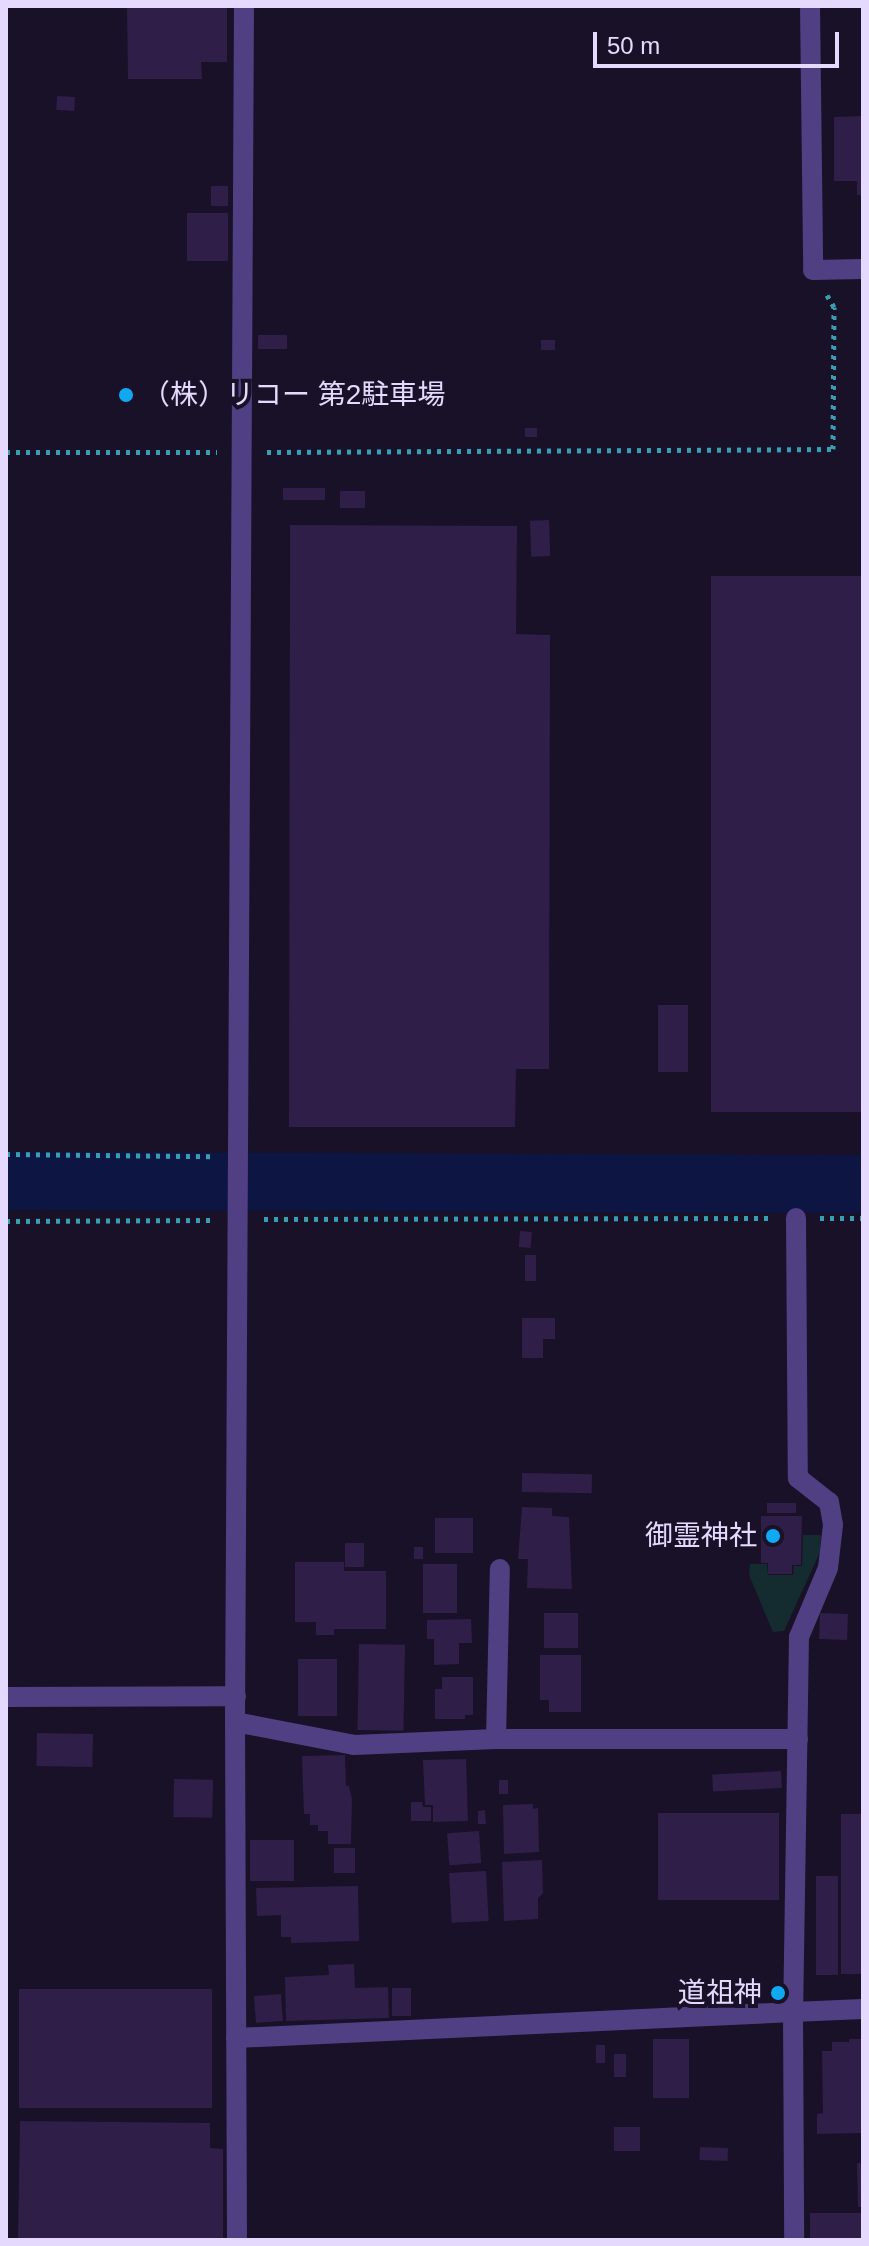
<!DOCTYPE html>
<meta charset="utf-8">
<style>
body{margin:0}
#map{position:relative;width:869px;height:2246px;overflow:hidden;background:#191127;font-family:Helvetica,"Noto Sans JP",sans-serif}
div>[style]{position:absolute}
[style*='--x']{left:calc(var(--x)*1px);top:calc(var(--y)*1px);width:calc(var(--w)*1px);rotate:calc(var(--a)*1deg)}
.green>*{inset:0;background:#142b30}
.river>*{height:58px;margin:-29px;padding:0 29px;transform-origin:29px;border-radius:29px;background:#0d1543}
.building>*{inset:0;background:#2f1e47;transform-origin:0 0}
.path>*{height:5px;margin-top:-2.5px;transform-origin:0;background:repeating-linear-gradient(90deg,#379fb3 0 4px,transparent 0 10px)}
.minor>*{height:20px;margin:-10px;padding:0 10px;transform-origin:10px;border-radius:10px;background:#503f83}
.dots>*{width:22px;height:22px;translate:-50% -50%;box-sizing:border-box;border:4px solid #191127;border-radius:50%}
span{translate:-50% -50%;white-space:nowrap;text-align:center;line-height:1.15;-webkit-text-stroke:8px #191127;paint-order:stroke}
.poi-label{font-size:28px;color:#e5d9fd}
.left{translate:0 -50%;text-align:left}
.right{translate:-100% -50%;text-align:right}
.frame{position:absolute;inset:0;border:8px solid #e5d9fd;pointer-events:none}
.scale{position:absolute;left:593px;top:32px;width:246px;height:36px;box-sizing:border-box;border:4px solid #e5d9fd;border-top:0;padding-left:10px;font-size:24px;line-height:28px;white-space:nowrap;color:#e5d9fd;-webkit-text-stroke:6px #191127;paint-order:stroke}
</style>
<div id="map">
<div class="green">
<i style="clip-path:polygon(803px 1535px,821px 1535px,820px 1552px,784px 1631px,773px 1632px,749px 1575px,750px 1564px,767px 1564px,768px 1575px,793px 1575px,794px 1566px,802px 1566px)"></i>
</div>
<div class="river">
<i style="--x:6;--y:1181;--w:857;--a:0.2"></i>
</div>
<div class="building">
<i style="clip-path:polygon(127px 6px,227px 6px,227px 62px,201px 62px,202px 79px,128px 79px)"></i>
<i style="left:57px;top:96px;width:18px;height:14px;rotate:3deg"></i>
<i style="clip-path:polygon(863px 116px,863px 195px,857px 195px,857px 181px,834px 181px,834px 117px)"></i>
<i style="left:211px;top:186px;width:17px;height:20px"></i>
<i style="left:187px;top:213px;width:41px;height:48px"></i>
<i style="left:258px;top:335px;width:29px;height:14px"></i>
<i style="left:541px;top:340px;width:14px;height:10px"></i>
<i style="left:525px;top:428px;width:12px;height:9px"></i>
<i style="left:283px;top:488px;width:42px;height:12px"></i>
<i style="left:340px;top:491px;width:25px;height:17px"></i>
<i style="left:549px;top:520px;width:36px;height:19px;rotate:88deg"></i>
<i style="clip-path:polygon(290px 525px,517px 526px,516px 634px,550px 635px,549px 1069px,516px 1069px,515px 1127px,289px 1127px)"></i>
<i style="left:711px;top:576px;width:152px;height:536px"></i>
<i style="left:658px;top:1005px;width:30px;height:67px"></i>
<i style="left:520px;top:1231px;width:12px;height:16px;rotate:5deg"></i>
<i style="left:525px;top:1255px;width:11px;height:26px"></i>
<i style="clip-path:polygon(522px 1318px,555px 1318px,555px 1339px,543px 1339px,543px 1358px,522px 1358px)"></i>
<i style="left:522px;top:1473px;width:70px;height:19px;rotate:1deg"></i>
<i style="left:767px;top:1503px;width:29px;height:10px"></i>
<i style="clip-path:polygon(522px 1507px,552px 1508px,552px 1516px,569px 1517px,572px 1589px,527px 1588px,528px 1559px,518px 1559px)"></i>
<i style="clip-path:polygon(761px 1516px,802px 1516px,801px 1565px,792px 1565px,792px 1574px,768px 1574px,768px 1563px,761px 1563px)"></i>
<i style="left:435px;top:1518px;width:38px;height:35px"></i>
<i style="left:345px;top:1543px;width:19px;height:24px"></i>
<i style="left:414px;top:1547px;width:9px;height:12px"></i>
<i style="clip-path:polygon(295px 1562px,344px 1562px,344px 1571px,386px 1571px,386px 1629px,334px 1629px,334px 1635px,316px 1635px,316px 1622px,295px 1622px)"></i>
<i style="left:423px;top:1564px;width:34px;height:49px"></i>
<i style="left:544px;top:1613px;width:34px;height:35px"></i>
<i style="left:820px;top:1613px;width:28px;height:26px;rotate:2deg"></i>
<i style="clip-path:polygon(471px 1619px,472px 1643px,459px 1643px,459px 1664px,434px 1665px,434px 1639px,427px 1639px,427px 1620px)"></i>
<i style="left:359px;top:1644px;width:46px;height:86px;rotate:1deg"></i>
<i style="clip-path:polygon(540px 1655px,581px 1655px,581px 1712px,549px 1712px,549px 1700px,540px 1700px)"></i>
<i style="left:298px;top:1659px;width:39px;height:57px"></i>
<i style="clip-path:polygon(442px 1677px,473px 1677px,473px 1715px,465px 1715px,465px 1719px,435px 1719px,435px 1689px,442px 1689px)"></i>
<i style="left:37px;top:1733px;width:56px;height:33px;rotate:1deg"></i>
<i style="clip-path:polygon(345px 1755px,346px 1786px,349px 1786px,352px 1799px,351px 1844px,328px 1844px,328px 1831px,318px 1831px,318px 1825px,310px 1825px,310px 1814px,304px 1814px,302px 1756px)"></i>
<i style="clip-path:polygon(466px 1759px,468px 1821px,433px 1822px,433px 1805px,425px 1805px,423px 1760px)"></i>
<i style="left:781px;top:1771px;width:17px;height:69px;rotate:87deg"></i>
<i style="left:174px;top:1779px;width:39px;height:38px;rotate:1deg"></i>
<i style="left:499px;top:1780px;width:9px;height:14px"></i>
<i style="clip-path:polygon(411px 1802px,422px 1802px,423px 1807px,431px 1807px,431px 1821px,411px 1821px)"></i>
<i style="clip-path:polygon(533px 1804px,533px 1809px,538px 1808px,539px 1852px,504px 1854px,503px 1805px)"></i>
<i style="clip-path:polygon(485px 1810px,486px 1824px,478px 1824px,478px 1811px)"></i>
<i style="left:779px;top:1813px;width:87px;height:121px;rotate:90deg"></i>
<i style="left:841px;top:1814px;width:22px;height:160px"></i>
<i style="left:479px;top:1831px;width:32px;height:32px;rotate:86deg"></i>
<i style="left:250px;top:1840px;width:44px;height:41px"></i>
<i style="left:334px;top:1848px;width:21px;height:25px"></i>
<i style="clip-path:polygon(542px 1860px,543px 1893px,538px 1898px,538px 1919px,504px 1921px,502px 1862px)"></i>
<i style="left:486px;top:1871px;width:50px;height:37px;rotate:87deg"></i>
<i style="left:816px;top:1876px;width:22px;height:99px"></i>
<i style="clip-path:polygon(358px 1886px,359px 1941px,291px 1943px,291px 1937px,281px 1937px,281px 1915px,257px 1916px,256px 1888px)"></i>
<i style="clip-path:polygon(354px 1964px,355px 1988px,388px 1987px,389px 2018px,286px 2021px,285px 1977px,329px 1975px,328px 1965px)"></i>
<i style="left:411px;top:1988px;width:28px;height:19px;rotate:90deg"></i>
<i style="left:19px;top:1989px;width:193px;height:119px"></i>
<i style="left:281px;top:1994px;width:27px;height:27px;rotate:86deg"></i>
<i style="left:653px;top:2039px;width:36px;height:59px"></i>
<i style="clip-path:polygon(849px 2039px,863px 2039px,863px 2133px,817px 2134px,817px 2114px,823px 2113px,822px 2051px,832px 2051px,832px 2042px,849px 2042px)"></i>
<i style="left:596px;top:2045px;width:9px;height:18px"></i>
<i style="left:614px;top:2054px;width:12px;height:23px"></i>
<i style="clip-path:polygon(20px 2121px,210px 2123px,210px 2148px,223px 2149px,223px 2240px,18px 2240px)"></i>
<i style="left:614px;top:2127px;width:26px;height:24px"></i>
<i style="left:700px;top:2147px;width:28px;height:13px;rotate:2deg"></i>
<i style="clip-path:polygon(857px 2163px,863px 2163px,863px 2207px,858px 2207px)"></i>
<i style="left:810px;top:2213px;width:53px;height:27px"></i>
</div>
<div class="path">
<i style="--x:6;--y:452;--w:211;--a:0"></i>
<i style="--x:267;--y:452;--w:566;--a:-0.3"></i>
<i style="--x:833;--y:449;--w:142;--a:-89.6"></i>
<i style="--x:834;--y:307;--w:14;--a:-120"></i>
<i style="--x:6;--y:1154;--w:207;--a:0.6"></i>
<i style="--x:820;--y:1218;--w:43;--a:0"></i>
<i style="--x:264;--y:1219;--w:506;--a:-0.11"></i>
<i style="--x:6;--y:1221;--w:208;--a:-0.3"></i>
</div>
<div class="minor">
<i style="--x:810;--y:6;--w:264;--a:89.3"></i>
<i style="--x:813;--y:270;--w:50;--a:-1.1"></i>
<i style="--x:796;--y:1218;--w:260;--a:89.6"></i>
<i style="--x:798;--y:1478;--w:39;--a:38"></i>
<i style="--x:829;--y:1502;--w:23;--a:80"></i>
<i style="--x:833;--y:1525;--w:43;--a:96.6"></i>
<i style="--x:828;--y:1568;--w:75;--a:112.8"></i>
<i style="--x:799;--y:1637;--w:375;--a:90.9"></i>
<i style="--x:793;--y:2012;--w:70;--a:-2.5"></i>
<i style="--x:6;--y:1697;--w:230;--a:-0.2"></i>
<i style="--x:235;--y:1722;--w:121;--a:10.9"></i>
<i style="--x:354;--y:1745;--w:142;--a:-2.4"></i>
<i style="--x:496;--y:1739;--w:302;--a:0"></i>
<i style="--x:496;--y:1739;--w:170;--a:-88.7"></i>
<i style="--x:236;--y:2038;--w:558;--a:-2.67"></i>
<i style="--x:793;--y:2012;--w:228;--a:89.7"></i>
<i style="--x:237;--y:2240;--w:518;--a:-90.22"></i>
<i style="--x:235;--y:1722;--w:1716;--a:-89.7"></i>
</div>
<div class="dots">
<i style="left:126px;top:395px;background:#0fa9f2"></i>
<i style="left:773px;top:1536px;background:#0fa9f2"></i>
<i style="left:778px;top:1993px;background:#0fa9f2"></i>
</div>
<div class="poi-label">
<span class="left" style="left:142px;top:395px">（株）リコー 第2駐車場</span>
<span class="right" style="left:757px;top:1536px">御霊神社</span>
<span class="right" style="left:762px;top:1993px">道祖神</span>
</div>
<div class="frame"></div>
<div class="scale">50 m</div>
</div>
